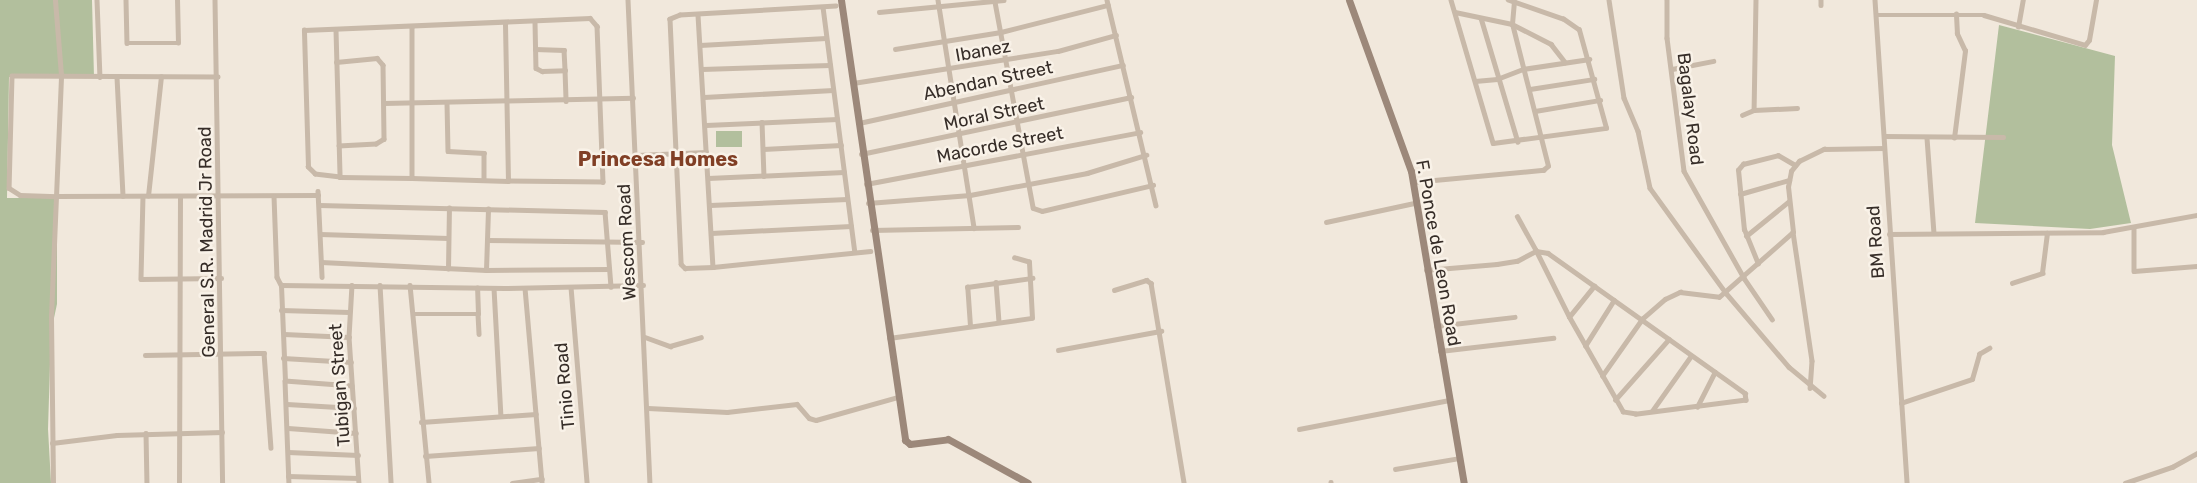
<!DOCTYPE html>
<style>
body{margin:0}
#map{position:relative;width:2197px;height:483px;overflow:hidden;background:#f1e8dc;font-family:Rubik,sans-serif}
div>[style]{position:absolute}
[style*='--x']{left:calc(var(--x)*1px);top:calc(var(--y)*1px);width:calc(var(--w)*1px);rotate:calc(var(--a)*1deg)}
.green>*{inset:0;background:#b2bf9d;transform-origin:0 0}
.street>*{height:4.5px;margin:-2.25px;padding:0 2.25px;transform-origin:2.25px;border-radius:2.25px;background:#c8b9a9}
.secondary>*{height:7px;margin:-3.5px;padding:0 3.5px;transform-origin:3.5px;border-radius:3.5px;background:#9c887a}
span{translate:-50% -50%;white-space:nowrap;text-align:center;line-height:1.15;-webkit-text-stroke:5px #f9f2e8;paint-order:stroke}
.street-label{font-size:18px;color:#362d28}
.neighbourhood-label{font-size:20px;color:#813f25;font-weight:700}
</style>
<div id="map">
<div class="green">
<i style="clip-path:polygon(0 0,92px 0,94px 77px,9px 77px,7px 198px,57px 198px,57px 304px,51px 332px,48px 429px,51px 483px,0 483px)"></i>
<i style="clip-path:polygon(1999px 25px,2115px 56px,2112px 145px,2131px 223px,2090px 229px,1975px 223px)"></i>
<i style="left:742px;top:131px;width:16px;height:26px;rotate:90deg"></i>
</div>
<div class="street">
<i style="--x:97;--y:0;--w:77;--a:87.8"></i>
<i style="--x:126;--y:0;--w:43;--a:88.7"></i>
<i style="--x:127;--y:43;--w:51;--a:0"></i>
<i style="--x:178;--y:43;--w:43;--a:-91.3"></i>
<i style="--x:215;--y:0;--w:483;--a:89.1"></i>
<i style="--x:628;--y:0;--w:484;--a:87.4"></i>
<i style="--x:938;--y:0;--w:231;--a:81"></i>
<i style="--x:1107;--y:0;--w:211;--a:76.6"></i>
<i style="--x:1451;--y:0;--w:149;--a:73.6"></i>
<i style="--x:1493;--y:143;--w:114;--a:-7.6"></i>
<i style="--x:1606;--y:128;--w:102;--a:-105.4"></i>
<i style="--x:1579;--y:30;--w:19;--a:-145"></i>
<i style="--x:1563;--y:19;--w:58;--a:-160.9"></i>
<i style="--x:1609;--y:0;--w:99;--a:81.3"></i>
<i style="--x:1624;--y:98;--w:36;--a:67"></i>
<i style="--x:1638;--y:131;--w:58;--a:78.1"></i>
<i style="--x:1650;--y:188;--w:130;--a:54.1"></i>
<i style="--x:1726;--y:293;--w:97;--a:49.6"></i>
<i style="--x:1789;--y:367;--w:45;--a:39.6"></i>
<i style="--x:1667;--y:0;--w:38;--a:90"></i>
<i style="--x:1667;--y:38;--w:134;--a:82.7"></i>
<i style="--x:1684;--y:171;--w:123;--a:60.7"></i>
<i style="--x:1744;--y:278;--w:50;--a:55.7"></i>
<i style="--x:1756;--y:0;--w:110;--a:91"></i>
<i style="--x:1754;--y:110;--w:43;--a:-2.7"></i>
<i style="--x:1821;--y:0;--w:5;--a:90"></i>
<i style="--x:1875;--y:0;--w:484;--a:86.2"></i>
<i style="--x:995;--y:2;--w:209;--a:79.5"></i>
<i style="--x:1033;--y:208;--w:9;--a:18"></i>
<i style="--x:1042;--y:211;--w:114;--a:-13.2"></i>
<i style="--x:836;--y:6;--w:156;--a:176.7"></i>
<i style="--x:680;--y:15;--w:11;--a:158"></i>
<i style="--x:670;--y:19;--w:245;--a:87.4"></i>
<i style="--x:681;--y:264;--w:6;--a:45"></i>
<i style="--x:685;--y:268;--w:28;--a:-2"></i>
<i style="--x:713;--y:267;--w:158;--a:-5.8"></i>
<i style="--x:823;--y:7;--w:247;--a:82.6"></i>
<i style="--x:879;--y:12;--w:125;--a:-5.5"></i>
<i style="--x:1455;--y:12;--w:58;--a:11.9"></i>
<i style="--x:1512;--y:24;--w:44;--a:27.1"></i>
<i style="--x:1551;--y:44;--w:23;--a:52"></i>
<i style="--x:698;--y:15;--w:252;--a:86.6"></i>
<i style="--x:1876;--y:15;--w:108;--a:0"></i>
<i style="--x:1984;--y:15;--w:105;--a:16.5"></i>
<i style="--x:2085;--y:45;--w:6;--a:-51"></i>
<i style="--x:2089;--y:40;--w:41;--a:-80.1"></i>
<i style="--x:1481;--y:18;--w:129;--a:73.4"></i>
<i style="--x:535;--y:22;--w:46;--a:88.8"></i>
<i style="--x:536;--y:68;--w:7;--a:27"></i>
<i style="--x:542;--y:71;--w:23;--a:-2"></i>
<i style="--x:565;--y:70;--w:31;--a:88"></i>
<i style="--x:2018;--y:27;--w:27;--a:-80"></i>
<i style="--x:412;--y:28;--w:150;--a:90"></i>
<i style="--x:412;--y:178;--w:96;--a:1.8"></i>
<i style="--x:336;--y:30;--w:147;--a:88.4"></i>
<i style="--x:340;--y:177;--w:72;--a:0.8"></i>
<i style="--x:700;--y:45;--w:126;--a:-3.2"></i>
<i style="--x:535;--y:49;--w:29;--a:2"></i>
<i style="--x:564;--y:50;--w:20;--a:87"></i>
<i style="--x:895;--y:49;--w:107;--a:-9.1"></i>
<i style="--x:1001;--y:32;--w:110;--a:-14.2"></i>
<i style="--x:336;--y:62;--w:41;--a:-5.6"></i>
<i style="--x:377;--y:58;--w:9;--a:49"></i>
<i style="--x:383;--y:65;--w:74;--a:89.2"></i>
<i style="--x:384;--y:139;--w:9;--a:148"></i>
<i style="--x:376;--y:144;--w:37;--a:177"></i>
<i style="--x:702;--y:69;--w:128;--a:-1.8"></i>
<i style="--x:1672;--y:69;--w:42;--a:-11"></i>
<i style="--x:117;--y:77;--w:119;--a:87.1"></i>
<i style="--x:218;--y:77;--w:206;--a:-179.7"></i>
<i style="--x:12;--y:76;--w:112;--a:91.5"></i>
<i style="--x:9;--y:188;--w:13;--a:32"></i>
<i style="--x:20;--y:195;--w:37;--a:2"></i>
<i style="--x:57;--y:196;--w:261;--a:-0.2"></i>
<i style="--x:1475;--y:81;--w:22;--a:-5"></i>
<i style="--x:1497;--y:79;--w:28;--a:-21"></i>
<i style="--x:1523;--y:69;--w:67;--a:-8.6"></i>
<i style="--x:853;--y:83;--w:207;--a:-8.9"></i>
<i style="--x:1058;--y:51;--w:60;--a:-15.4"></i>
<i style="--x:1530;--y:89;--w:65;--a:-8.9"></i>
<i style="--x:704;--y:97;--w:129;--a:-3.1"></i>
<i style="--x:384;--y:103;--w:249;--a:-1.2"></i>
<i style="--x:447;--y:103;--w:48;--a:88.8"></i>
<i style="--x:448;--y:151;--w:36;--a:3"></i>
<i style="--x:484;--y:153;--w:27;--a:90"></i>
<i style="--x:1535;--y:111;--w:66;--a:-9.6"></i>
<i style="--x:1742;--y:115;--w:13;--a:-23"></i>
<i style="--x:762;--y:122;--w:54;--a:87.9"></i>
<i style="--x:859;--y:123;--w:270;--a:-12.4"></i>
<i style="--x:706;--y:125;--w:131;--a:-2.6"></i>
<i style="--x:1884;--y:136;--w:119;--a:0.5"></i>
<i style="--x:1927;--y:138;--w:95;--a:85.8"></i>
<i style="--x:1954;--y:138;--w:88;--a:-82.8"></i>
<i style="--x:1965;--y:51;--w:19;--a:-115"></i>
<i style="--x:1957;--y:34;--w:20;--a:-93"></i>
<i style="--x:763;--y:149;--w:78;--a:-2.9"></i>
<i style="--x:861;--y:154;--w:276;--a:-11.9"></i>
<i style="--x:637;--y:155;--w:69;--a:-2.5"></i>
<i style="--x:340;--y:177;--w:25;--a:-173"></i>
<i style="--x:315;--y:174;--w:10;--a:-135"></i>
<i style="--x:308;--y:167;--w:137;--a:-91.7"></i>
<i style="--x:304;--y:30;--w:286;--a:-2.4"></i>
<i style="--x:590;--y:18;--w:11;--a:49"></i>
<i style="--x:597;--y:26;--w:156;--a:87.8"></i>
<i style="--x:603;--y:182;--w:95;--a:-179.4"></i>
<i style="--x:508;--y:181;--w:158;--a:-91.1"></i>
<i style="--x:708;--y:178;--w:136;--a:-2.5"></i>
<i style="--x:1413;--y:182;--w:131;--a:-5.3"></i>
<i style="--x:1543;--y:170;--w:6;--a:-39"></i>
<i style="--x:1548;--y:166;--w:146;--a:-104.2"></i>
<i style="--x:1512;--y:24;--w:22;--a:-85"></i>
<i style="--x:866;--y:184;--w:279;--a:-10.7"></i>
<i style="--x:318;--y:191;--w:86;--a:87.3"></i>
<i style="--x:1740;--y:194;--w:51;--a:-15.9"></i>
<i style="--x:143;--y:196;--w:83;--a:91.4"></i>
<i style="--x:141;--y:279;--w:80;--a:-0.7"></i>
<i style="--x:148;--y:196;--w:120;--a:-83.8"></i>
<i style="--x:274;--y:196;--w:81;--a:87.9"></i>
<i style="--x:277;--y:277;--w:9;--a:63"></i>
<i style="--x:868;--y:203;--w:102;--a:-4.5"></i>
<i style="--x:970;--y:195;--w:119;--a:-10.6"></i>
<i style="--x:1087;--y:173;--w:62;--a:-17"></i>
<i style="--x:319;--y:205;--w:286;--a:1.4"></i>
<i style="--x:605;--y:212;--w:75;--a:85.4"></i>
<i style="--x:710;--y:205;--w:137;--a:-2.5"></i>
<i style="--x:1326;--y:222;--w:91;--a:-12.1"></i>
<i style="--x:2134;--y:227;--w:44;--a:90"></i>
<i style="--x:2134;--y:271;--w:63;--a:-4.5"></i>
<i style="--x:872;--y:230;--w:146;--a:-1.2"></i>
<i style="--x:1793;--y:232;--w:130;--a:81.6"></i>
<i style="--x:1812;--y:361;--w:27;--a:94"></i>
<i style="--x:711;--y:233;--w:140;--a:-2.9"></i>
<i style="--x:320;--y:234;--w:128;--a:1.8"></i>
<i style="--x:1889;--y:234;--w:214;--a:-0.5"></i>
<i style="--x:2103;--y:232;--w:96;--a:-10.3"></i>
<i style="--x:1746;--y:236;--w:54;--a:-39"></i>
<i style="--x:487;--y:240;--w:155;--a:0.7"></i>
<i style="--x:321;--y:262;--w:165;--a:2.8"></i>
<i style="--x:486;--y:270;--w:123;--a:-0.5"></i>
<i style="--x:1758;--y:264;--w:37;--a:-112"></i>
<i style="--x:1744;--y:230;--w:60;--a:-95.7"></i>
<i style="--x:1738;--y:170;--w:8;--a:-50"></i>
<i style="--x:1743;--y:164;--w:36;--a:-14"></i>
<i style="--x:1778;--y:155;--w:20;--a:30"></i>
<i style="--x:448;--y:269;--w:61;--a:-89.1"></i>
<i style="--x:486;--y:270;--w:61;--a:-88.1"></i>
<i style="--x:1426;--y:270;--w:71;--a:-4.8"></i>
<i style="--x:1497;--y:264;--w:20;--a:-9"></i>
<i style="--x:1517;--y:261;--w:21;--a:-28"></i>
<i style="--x:1536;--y:251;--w:12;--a:9"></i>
<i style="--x:1548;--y:253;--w:242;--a:35.4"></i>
<i style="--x:1745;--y:393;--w:7;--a:82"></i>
<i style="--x:1746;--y:400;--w:111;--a:172.7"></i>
<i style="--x:1636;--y:414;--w:13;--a:-171"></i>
<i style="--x:1623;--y:412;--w:109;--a:-119.6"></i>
<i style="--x:1569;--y:317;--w:74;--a:-116.6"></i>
<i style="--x:1536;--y:251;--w:39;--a:-119"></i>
<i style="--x:996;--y:282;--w:40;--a:85.7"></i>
<i style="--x:2012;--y:283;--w:32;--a:-18"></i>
<i style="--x:2042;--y:273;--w:40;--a:-82.9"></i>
<i style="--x:352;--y:285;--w:52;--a:93.3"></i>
<i style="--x:349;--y:337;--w:146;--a:86.1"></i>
<i style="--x:380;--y:285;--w:198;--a:86.8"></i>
<i style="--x:410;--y:285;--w:199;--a:84.5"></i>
<i style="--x:571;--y:287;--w:197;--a:85.3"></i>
<i style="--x:494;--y:288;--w:128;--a:86.9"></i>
<i style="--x:525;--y:288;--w:196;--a:85"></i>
<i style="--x:1114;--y:290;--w:34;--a:-17"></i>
<i style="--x:1146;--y:280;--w:6;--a:31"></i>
<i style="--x:1151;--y:283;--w:203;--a:80.6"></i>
<i style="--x:281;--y:310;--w:68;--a:1.7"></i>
<i style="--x:413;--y:314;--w:65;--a:0"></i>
<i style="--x:478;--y:314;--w:26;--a:-92"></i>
<i style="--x:478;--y:314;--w:20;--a:87"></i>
<i style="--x:1569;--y:317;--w:40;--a:-51"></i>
<i style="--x:970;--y:326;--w:39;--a:-94"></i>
<i style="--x:967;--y:287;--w:66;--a:-7.9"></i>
<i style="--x:1436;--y:326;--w:79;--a:-6.6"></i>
<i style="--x:284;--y:334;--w:65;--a:2.6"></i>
<i style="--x:645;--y:337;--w:27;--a:20"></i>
<i style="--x:670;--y:346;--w:32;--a:-16"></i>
<i style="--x:889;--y:338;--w:144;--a:-8"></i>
<i style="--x:1032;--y:318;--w:56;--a:-93.1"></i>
<i style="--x:1029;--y:262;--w:15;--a:-164"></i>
<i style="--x:1585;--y:346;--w:54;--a:-57.8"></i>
<i style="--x:1058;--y:350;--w:105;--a:-10.5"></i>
<i style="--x:1440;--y:351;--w:114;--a:-6.6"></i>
<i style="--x:145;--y:355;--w:119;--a:-1"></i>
<i style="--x:264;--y:353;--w:95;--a:85.8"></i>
<i style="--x:283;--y:358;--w:68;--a:3.4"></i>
<i style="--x:1602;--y:376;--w:70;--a:-54.9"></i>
<i style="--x:1642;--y:319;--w:30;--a:-41"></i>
<i style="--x:1665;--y:299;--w:17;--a:-25"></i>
<i style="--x:1680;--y:292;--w:39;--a:7"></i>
<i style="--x:1719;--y:297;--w:98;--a:-41.3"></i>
<i style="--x:1793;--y:232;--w:45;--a:-96.3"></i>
<i style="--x:1788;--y:187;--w:16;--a:-79"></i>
<i style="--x:1791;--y:171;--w:13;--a:-51"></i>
<i style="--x:1799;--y:161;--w:28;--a:-26"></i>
<i style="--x:1824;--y:149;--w:60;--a:-1"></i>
<i style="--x:285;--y:381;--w:102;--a:87.8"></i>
<i style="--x:352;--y:386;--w:67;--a:-175.7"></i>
<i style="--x:285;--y:381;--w:96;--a:-92.4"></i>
<i style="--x:281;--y:285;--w:223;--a:0.8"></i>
<i style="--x:504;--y:288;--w:139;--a:-1.2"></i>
<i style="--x:1615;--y:400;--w:81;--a:-48.5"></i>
<i style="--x:1901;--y:403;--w:75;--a:-18.7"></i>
<i style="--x:1972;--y:379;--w:26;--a:-74"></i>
<i style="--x:1979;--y:354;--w:12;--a:-31"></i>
<i style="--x:287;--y:404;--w:67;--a:3.4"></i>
<i style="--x:1697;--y:407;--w:39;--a:-63"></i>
<i style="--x:648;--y:408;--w:79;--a:2.9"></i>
<i style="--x:727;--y:412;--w:70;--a:-6.5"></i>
<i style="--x:797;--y:404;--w:18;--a:49"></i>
<i style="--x:809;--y:418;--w:7;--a:16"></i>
<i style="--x:816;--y:420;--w:85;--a:-15.7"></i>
<i style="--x:1652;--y:411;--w:67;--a:-54.7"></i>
<i style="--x:421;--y:422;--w:115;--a:-4"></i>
<i style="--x:288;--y:428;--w:68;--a:4.2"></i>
<i style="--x:1299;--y:429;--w:154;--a:-10.9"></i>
<i style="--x:146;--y:433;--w:50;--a:88.9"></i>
<i style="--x:52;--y:443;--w:65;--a:-7"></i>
<i style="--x:117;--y:435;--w:105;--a:-1.6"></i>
<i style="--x:288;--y:452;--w:70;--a:2.5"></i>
<i style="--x:425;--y:456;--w:114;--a:-4"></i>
<i style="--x:1395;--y:469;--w:66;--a:-9.6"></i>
<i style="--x:288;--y:476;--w:70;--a:1.6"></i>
<i style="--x:1331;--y:482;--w:1;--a:90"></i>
<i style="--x:53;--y:483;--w:167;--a:-90.7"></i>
<i style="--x:51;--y:316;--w:241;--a:-87.6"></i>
<i style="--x:61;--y:75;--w:75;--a:-94.6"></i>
<i style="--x:179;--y:483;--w:286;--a:-89.8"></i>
<i style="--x:512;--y:483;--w:30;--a:-8"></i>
<i style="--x:2125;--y:483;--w:50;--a:-18.8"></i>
<i style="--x:2172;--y:467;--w:29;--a:-29"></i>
</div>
<div class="secondary">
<i style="--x:841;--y:0;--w:445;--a:81.7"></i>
<i style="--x:905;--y:440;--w:6;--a:39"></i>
<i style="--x:910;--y:444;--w:38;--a:-7"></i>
<i style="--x:948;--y:439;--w:91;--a:28.8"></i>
<i style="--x:1349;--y:0;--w:182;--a:70.1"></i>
<i style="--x:1411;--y:171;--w:316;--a:80.4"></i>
</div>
<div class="street-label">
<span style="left:983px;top:51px;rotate:-10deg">Ibanez</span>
<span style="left:988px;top:81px;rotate:-12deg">Abendan Street</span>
<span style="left:1690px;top:109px;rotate:83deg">Bagalay Road</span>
<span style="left:994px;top:114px;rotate:-12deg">Moral Street</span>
<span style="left:1000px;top:145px;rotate:-11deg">Macorde Street</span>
<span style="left:207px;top:242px;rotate:-91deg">General S.R. Madrid Jr Road</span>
<span style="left:627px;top:242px;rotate:-93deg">Wescom Road</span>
<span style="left:1876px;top:242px;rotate:-94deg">BM Road</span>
<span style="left:1438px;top:253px;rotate:80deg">F. Ponce de Leon Road</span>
<span style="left:340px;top:385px;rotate:-94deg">Tubigan Street</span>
<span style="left:565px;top:386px;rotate:-95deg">Tinio Road</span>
</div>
<div class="neighbourhood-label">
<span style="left:658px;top:159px">Princesa Homes</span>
</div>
</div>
